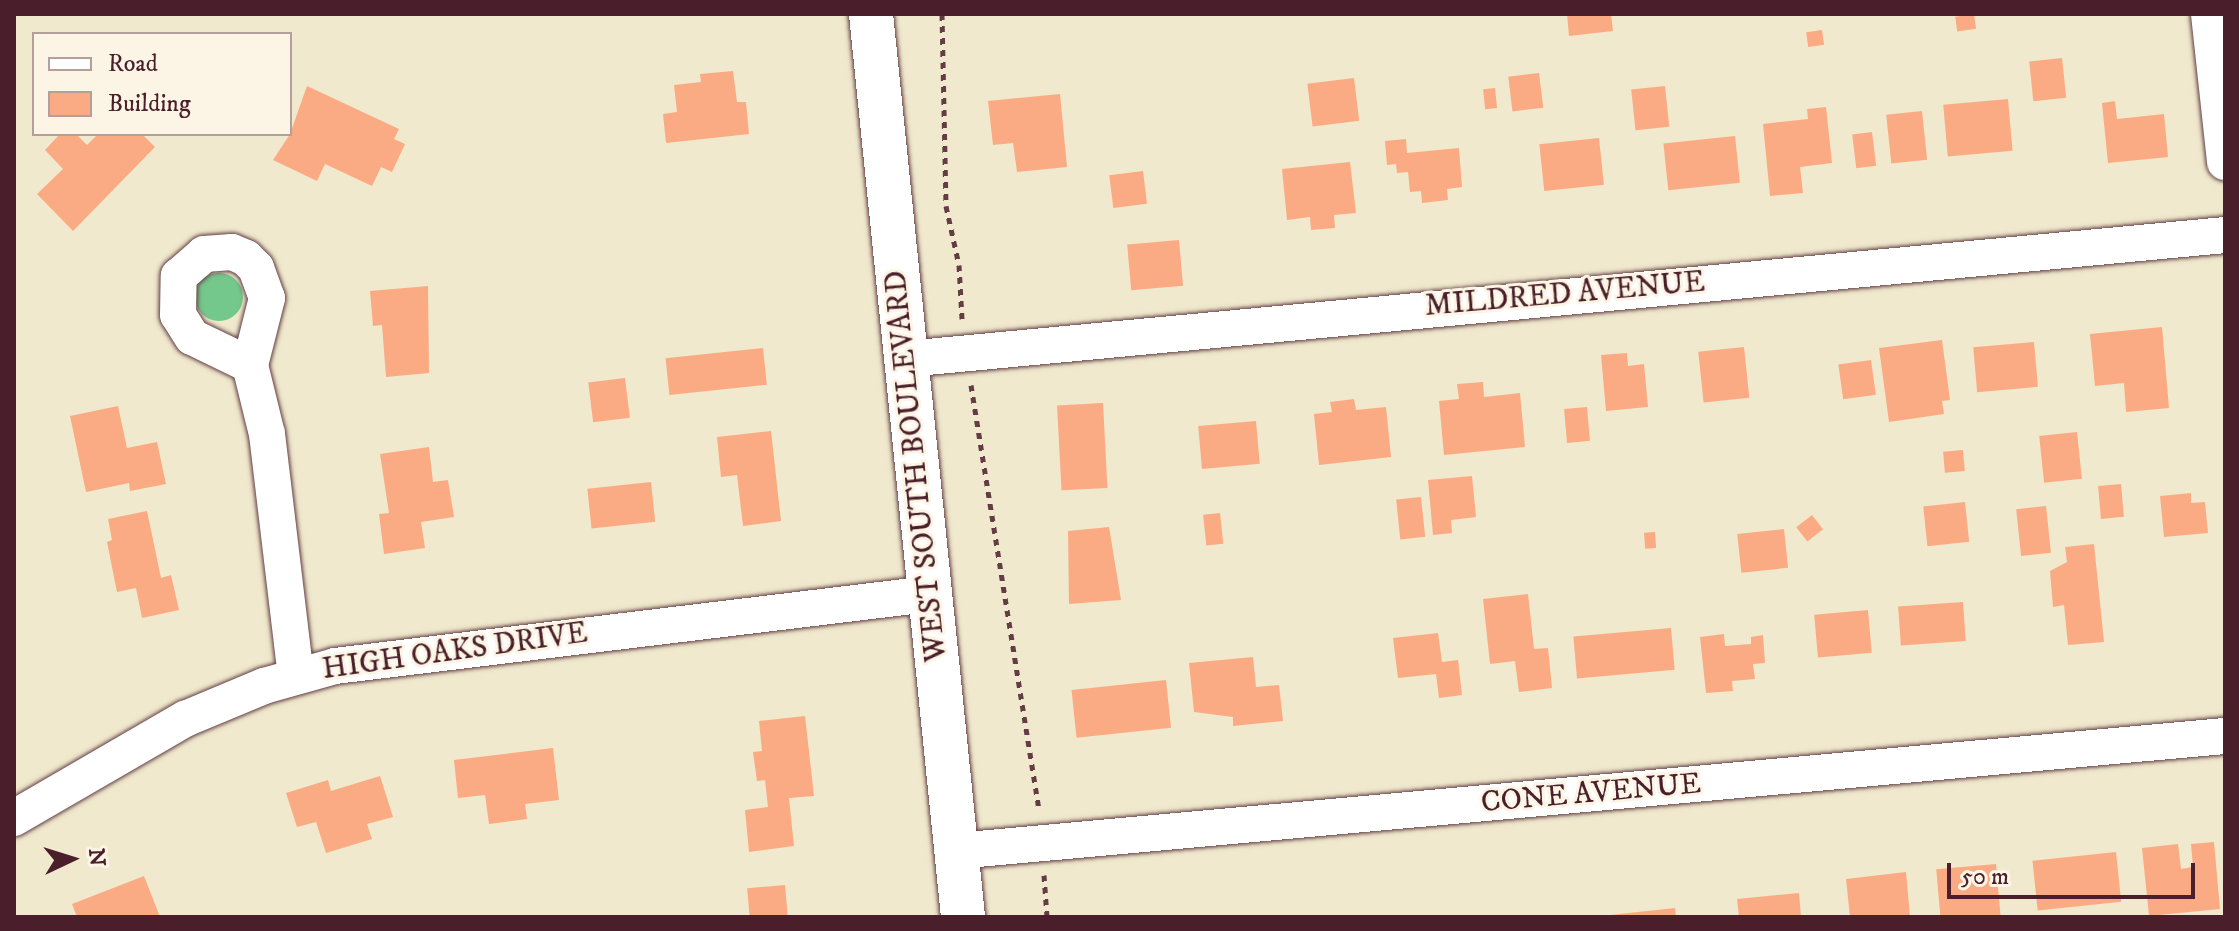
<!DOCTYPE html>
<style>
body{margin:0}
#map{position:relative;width:2239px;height:931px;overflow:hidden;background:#f0e9cd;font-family:"IM FELL DW Pica",serif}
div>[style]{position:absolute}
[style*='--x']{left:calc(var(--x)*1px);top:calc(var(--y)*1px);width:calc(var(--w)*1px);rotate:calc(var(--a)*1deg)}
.green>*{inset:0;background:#75c88b}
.round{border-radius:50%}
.building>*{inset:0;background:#fbab83;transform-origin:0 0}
.path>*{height:5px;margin-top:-2.5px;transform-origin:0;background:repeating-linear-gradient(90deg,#633d43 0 6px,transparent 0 12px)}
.roads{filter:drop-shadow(0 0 2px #633d43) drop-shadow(0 0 2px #633d43)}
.street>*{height:36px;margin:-18px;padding:0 18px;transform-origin:18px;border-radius:18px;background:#fff}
.secondary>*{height:44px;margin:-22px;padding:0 22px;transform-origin:22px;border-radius:22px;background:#fff}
span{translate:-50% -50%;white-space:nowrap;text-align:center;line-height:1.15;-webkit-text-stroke:6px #fcf5e5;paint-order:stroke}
.street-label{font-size:30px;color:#4a1f2b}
.frame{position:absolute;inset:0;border:16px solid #4a1f2b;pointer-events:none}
.legend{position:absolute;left:32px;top:32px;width:260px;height:104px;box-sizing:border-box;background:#fcf5e5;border:2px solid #b59f9b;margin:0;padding:10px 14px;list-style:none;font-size:24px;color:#4a1f2b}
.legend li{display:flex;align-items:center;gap:16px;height:40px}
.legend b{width:40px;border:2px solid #b59f9b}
.north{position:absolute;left:32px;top:819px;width:80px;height:80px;-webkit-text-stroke:6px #fcf5e5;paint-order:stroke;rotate:86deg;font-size:22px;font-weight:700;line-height:32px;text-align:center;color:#4a1f2b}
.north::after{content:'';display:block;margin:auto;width:28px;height:36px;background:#4a1f2b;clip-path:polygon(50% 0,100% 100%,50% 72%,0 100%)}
.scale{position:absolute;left:1947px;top:863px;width:248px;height:36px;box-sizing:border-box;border:4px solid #4a1f2b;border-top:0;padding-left:10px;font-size:24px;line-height:28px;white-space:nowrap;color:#4a1f2b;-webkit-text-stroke:6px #fcf5e5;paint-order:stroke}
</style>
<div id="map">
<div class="green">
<i class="round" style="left:195px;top:273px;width:48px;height:48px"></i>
</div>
<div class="building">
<i style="clip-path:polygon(1567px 14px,1611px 14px,1613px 31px,1569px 36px)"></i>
<i style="left:1974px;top:14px;width:15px;height:19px;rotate:82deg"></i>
<i style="left:1822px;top:30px;width:15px;height:16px;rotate:82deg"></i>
<i style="left:2062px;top:58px;width:40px;height:33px;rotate:84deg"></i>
<i style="clip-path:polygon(733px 71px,737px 102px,746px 102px,749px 134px,666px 143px,663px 114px,677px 112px,674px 85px,701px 82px,700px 74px)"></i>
<i style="left:1539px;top:73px;width:35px;height:31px;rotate:83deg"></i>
<i style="left:1354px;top:78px;width:43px;height:47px;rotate:83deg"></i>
<i style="clip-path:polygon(307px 86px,399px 129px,394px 139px,405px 144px,392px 172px,381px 167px,372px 186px,325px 164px,317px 181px,273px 160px,290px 134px)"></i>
<i style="left:1665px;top:86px;width:41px;height:34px;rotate:84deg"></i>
<i style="left:1495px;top:88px;width:20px;height:12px;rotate:84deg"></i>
<i style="clip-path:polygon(1060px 94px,1067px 167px,1017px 172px,1013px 143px,993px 145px,988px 101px)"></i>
<i style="left:2008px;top:99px;width:52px;height:65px;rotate:85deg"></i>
<i style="clip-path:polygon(2115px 101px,2117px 119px,2164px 114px,2168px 157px,2108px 163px,2102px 103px)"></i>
<i style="clip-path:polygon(1826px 107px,1832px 163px,1800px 167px,1803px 193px,1770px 196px,1763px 124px,1808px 119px,1807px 109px)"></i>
<i style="left:1922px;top:111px;width:49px;height:36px;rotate:84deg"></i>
<i style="left:1872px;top:132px;width:34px;height:20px;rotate:83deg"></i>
<i style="clip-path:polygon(60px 134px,76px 134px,87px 145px,98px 134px,142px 134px,155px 147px,73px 231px,37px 194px,63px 169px,45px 150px)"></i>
<i style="left:1735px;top:136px;width:47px;height:72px;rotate:84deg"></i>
<i style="left:1599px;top:138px;width:47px;height:60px;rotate:84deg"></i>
<i style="clip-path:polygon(1406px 139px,1407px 153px,1459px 148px,1462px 187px,1447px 189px,1448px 200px,1422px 203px,1421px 191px,1410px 192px,1408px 172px,1397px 173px,1396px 164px,1387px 165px,1385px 141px)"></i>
<i style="clip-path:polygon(1350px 162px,1356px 213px,1334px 215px,1335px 228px,1311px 230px,1310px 217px,1287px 220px,1282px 169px)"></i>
<i style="left:1143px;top:171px;width:33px;height:34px;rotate:83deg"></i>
<i style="left:1179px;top:240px;width:46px;height:52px;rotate:85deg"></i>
<i style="clip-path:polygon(428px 286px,429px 373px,386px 377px,382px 325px,373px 326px,370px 291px)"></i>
<i style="clip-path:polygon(2162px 327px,2169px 408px,2126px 412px,2124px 383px,2095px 386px,2090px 334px)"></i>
<i style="clip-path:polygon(1942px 340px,1950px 400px,1942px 401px,1944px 414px,1889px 422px,1879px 348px)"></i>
<i style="left:2034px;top:342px;width:45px;height:61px;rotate:85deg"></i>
<i style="left:1744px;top:347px;width:51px;height:46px;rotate:84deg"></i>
<i style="left:763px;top:348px;width:37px;height:98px;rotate:84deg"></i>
<i style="clip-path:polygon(1627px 353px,1628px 366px,1644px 364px,1648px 407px,1606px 411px,1601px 355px)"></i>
<i style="left:1871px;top:360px;width:35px;height:33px;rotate:82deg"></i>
<i style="left:625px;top:378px;width:40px;height:37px;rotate:83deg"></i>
<i style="clip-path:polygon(1483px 382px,1484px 397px,1520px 393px,1525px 447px,1444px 455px,1439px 401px,1459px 399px,1457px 384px)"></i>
<i style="clip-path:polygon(1354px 399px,1356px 410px,1386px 407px,1391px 457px,1319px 465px,1314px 414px,1332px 412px,1330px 402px)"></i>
<i style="left:1103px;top:403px;width:85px;height:46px;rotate:87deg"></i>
<i style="clip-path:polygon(118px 406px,127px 448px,157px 442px,166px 484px,130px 491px,129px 483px,86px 492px,70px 416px)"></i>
<i style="left:1587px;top:407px;width:34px;height:23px;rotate:85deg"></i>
<i style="left:1256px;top:421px;width:43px;height:58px;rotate:85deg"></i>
<i style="clip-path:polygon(771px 431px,781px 521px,743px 526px,737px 475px,721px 477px,717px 437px)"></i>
<i style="left:2077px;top:432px;width:47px;height:38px;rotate:84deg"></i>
<i style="clip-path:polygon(429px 447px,433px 482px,448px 480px,454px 517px,421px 522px,425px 548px,384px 554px,379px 514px,389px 513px,380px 454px)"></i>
<i style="left:1963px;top:450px;width:21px;height:20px;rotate:85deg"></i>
<i style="clip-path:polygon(1472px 476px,1476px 517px,1451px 520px,1452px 533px,1433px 535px,1428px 480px)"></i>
<i style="left:651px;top:482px;width:40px;height:64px;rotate:84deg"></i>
<i style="left:2121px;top:484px;width:33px;height:23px;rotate:85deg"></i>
<i style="clip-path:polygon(2191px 493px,2191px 503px,2205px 502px,2208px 533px,2164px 537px,2160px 496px)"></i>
<i style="left:1421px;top:497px;width:40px;height:25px;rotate:84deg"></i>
<i style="left:1965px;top:502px;width:40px;height:42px;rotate:84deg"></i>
<i style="left:2046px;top:506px;width:47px;height:30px;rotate:84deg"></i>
<i style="clip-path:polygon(147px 511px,161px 578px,171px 575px,179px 610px,142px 618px,136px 588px,117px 592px,107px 542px,112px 540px,108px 519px)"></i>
<i style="left:1220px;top:513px;width:31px;height:17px;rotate:84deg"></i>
<i style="left:1812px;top:515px;width:18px;height:20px;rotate:52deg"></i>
<i style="clip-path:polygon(1109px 527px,1121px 600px,1069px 604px,1068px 531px)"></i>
<i style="left:1784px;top:529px;width:39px;height:47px;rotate:84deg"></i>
<i style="left:1655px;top:532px;width:16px;height:11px;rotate:86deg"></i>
<i style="clip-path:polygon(2094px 544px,2104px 642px,2068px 645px,2064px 605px,2053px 607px,2050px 571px,2067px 562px,2065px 547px)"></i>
<i style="clip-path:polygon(1528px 594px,1534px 649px,1548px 648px,1552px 688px,1519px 692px,1515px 661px,1490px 664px,1483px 599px)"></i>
<i style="left:1963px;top:602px;width:39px;height:65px;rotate:86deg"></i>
<i style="left:1868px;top:610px;width:43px;height:54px;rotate:85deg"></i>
<i style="left:1671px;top:628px;width:42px;height:98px;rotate:85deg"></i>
<i style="clip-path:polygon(1438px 633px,1442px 662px,1458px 660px,1462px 695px,1439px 698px,1436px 674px,1398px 678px,1393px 638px)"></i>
<i style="clip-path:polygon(1724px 634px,1725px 646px,1751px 644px,1751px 637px,1763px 635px,1765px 663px,1753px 664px,1755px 679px,1732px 681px,1733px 691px,1706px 693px,1700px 637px)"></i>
<i style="clip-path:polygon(1253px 657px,1256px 687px,1279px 685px,1283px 721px,1233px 726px,1233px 717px,1194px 712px,1189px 663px)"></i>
<i style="left:1166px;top:680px;width:48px;height:95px;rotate:84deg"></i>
<i style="clip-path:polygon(805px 716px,814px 796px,789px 798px,794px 846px,749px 852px,745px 810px,768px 807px,765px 780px,757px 781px,753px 752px,762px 751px,759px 721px)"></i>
<i style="clip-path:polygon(553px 748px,559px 800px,525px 804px,527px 819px,489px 824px,485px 795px,458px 798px,454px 760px)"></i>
<i style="clip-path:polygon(380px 776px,393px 817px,367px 824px,372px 839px,326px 853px,316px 822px,297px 827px,286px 793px,328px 780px,331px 791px)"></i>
<i style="clip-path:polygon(2214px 842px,2220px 909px,2149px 916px,2142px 848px,2178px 844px,2181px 869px,2193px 867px,2191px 844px)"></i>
<i style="left:2116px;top:852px;width:50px;height:84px;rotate:84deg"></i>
<i style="left:1996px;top:864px;width:53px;height:60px;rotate:85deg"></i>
<i style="clip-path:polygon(1906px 872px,1910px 917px,1850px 917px,1846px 879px)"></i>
<i style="clip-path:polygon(144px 876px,160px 917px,77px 917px,72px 904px)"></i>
<i style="left:785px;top:885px;width:32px;height:38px;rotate:85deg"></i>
<i style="clip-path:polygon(1799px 893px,1801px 917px,1739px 917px,1737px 899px)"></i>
<i style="clip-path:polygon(1675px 908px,1676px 917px,1610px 917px,1610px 915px)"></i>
</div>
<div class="path">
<i style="--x:942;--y:14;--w:192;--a:88.8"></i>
<i style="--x:946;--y:206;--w:60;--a:77.6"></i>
<i style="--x:959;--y:265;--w:54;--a:86.8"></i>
<i style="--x:971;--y:385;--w:429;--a:80.9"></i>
<i style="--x:1044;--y:875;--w:42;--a:85.9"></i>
</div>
<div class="roads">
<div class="street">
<i style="--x:2209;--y:14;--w:149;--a:83.8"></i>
<i style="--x:906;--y:359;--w:1325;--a:-5.37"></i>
<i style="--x:250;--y:365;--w:64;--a:-154.2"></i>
<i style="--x:192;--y:337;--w:26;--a:-122"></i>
<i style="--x:178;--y:315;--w:39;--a:-89"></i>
<i style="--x:179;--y:276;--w:33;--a:-41"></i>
<i style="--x:204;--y:254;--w:28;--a:-4"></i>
<i style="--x:232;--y:252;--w:15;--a:23"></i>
<i style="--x:246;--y:258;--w:14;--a:45"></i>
<i style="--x:256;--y:268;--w:32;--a:70"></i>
<i style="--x:267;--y:298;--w:69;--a:104.2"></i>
<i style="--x:250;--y:365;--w:71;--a:76.2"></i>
<i style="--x:267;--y:434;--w:244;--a:83.2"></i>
<i style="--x:14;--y:818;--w:198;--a:-30.1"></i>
<i style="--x:185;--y:719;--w:86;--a:-22.7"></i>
<i style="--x:264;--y:686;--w:74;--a:-15.7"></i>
<i style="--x:335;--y:666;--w:598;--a:-6.91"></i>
<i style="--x:956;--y:851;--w:1274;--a:-5.18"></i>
</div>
<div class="secondary">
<i style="--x:871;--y:14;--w:908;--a:84.18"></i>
</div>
</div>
<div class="street-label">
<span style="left:1565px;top:295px;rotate:-5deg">MILDRED AVENUE</span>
<span style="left:917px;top:466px;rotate:-96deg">WEST SOUTH BOULEVARD</span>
<span style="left:455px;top:652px;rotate:-8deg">HIGH OAKS DRIVE</span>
<span style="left:1591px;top:794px;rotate:-5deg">CONE AVENUE</span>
</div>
<div class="frame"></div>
<ul class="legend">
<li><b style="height:10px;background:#fff"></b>Road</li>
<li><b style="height:22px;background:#fbab83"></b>Building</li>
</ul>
<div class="north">N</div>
<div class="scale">50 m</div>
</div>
